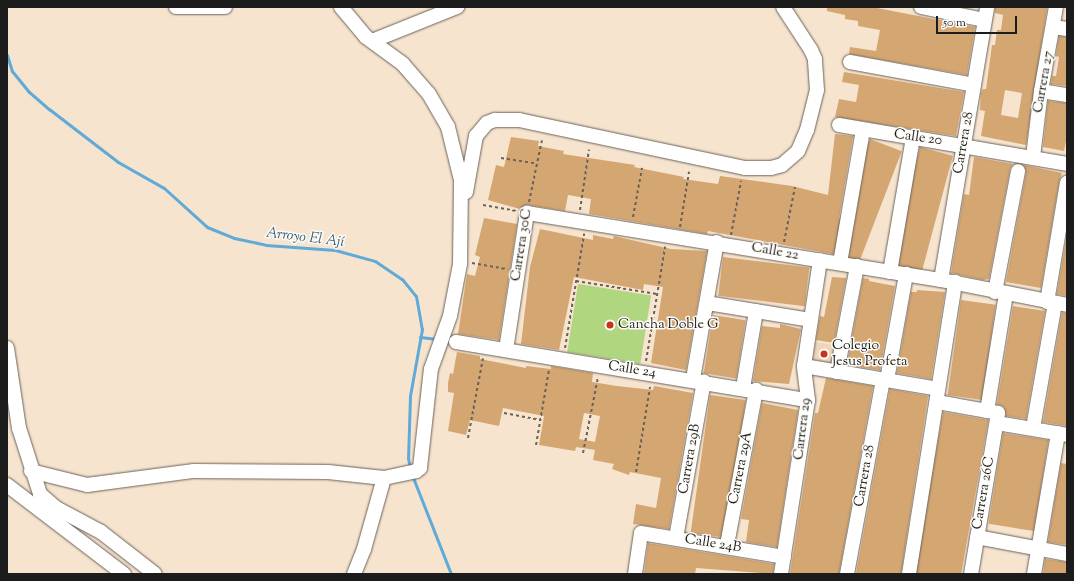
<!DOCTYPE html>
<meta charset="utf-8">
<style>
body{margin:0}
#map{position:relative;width:1074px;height:581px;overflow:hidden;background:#f7e4ce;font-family:"Sorts Mill Goudy",serif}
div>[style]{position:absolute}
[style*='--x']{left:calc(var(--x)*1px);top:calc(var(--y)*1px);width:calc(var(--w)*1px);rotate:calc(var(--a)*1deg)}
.built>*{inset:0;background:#efd6bb;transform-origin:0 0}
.green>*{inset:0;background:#b0d680;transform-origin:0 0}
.stream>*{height:3px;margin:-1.5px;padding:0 1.5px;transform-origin:1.5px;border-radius:1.5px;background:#60aad7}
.building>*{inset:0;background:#d4a672;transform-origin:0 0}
.path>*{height:2px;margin-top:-1px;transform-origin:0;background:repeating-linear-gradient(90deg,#69625a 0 3px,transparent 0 6px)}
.roads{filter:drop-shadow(0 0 1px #69625a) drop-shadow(0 0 1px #69625a)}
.minor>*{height:14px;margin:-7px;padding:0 7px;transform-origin:7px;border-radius:7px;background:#fff}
.dots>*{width:11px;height:11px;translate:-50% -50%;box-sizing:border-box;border:2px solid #fdfcf7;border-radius:50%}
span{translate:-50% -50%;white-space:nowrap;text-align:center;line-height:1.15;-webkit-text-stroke:3px #fdfcf7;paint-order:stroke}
.street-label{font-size:14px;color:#1c1c1c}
.poi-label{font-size:14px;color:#1c1c1c}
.left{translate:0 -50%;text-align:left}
.water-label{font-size:15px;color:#3b5c70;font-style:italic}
.frame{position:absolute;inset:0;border:8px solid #1c1c1c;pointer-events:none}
.scale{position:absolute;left:936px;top:16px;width:81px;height:18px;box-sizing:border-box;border:2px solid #1c1c1c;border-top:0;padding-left:5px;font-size:12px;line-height:14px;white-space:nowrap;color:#1c1c1c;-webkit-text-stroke:3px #fdfcf7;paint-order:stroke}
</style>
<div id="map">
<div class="built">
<i style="left:813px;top:342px;width:26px;height:21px;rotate:7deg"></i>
</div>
<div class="green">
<i style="left:578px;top:284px;width:74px;height:69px;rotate:9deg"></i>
</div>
<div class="stream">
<i style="--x:7;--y:55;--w:17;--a:73"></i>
<i style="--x:12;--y:71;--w:26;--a:51"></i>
<i style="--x:28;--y:91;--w:28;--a:41"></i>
<i style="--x:49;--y:109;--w:87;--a:37.5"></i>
<i style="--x:118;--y:162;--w:53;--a:29.5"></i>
<i style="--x:164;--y:188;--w:58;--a:42.2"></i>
<i style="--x:207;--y:227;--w:29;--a:22"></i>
<i style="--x:234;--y:238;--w:33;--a:12"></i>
<i style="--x:266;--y:245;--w:69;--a:4.1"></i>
<i style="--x:335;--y:250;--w:41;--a:15.4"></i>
<i style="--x:375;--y:261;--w:32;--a:34"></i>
<i style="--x:402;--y:279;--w:22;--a:51"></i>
<i style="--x:416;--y:296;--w:34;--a:80"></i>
<i style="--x:422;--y:329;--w:68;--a:100.2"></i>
<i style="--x:410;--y:396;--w:62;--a:91.8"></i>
<i style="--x:408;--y:458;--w:10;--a:79"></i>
<i style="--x:420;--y:337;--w:17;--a:7"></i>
<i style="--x:412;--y:475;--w:106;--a:68.5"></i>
</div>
<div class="building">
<i style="clip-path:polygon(827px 7px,872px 7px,975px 27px,967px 75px,849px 54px,850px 47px,876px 51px,880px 30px,858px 26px,858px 21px,845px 19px,845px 15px,827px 11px)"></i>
<i style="clip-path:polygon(evenodd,995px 7px,1047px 8px,1026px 145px,981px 136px,985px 111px,980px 110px,981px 93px,983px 89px,986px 89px,992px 45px,995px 45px,997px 30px,1001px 30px,1003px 15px,995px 13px,995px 7px,1005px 90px,1022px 93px,1018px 118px,1001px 115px,1005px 90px)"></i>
<i style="clip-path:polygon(1059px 36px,1067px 37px,1067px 86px,1051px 84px,1052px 76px,1056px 76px,1059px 57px,1056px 56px)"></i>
<i style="clip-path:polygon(844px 72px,964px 92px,956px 136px,835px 117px,839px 99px,856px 102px,859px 85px,842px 82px)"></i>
<i style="clip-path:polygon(1048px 101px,1067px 103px,1067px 136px,1064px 151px,1043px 147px)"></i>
<i style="clip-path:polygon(835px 134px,853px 136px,833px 254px,708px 231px,707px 234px,589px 214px,591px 199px,568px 195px,565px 211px,528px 205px,520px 209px,488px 200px,496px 165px,504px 167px,511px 137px,539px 141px,538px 146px,564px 151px,563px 154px,635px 165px,634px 167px,684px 177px,683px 179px,718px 184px,720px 176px,792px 186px,828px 195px)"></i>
<i style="left:870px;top:139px;width:34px;height:120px;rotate:21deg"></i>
<i style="left:920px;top:147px;width:34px;height:120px;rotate:15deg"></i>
<i style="clip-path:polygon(974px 157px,1013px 164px,1010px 169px,989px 279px,983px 280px,951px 273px,964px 194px,969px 195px)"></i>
<i style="clip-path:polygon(1024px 165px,1062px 173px,1059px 182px,1041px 288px,1006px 282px,1026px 173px)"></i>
<i style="clip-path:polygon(484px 218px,517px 224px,499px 340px,458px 334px,467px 274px,475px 276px,480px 257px,475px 255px)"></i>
<i style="clip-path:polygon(540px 229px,593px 240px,593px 235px,613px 239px,614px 236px,671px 249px,707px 251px,686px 370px,651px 363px,663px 287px,644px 284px,643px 290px,574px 277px,559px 350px,521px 344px,530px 267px)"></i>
<i style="clip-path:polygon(1067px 234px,1067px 296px,1057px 294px)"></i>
<i style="left:723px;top:257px;width:87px;height:39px;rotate:7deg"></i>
<i style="clip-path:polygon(832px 277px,846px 278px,834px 343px,816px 340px,820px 316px,824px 317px)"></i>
<i style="clip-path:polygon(863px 278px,869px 279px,869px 281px,895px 286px,880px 370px,847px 365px)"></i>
<i style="clip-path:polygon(917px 290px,945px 292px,931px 379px,897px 373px,911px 292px,917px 292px)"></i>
<i style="left:961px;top:300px;width:35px;height:96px;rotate:8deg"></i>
<i style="clip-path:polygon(1013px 306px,1045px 311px,1026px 419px,1006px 416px,1004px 407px,997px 404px)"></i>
<i style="clip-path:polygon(1062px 313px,1067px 313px,1067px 426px,1043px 422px)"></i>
<i style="left:713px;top:315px;width:33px;height:59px;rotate:9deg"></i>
<i style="clip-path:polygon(780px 324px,801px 329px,789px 384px,753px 381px,762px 326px,780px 328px)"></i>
<i style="clip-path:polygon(evenodd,457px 352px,480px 356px,480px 359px,526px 368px,526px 366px,551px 369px,551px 366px,593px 373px,592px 382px,617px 386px,653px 390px,654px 386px,693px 393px,669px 529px,633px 524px,636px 504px,656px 508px,661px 478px,630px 472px,629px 475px,612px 469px,614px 464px,593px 460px,595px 450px,576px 447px,575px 451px,539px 445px,544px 416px,503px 408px,499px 426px,470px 420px,466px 435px,448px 431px,454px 393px,448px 392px,448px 383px,450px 373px,453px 374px,457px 352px,584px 413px,600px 416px,595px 442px,579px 439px,584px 413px)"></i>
<i style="clip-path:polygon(826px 378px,873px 386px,839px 574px,790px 574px,815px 413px,818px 413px)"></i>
<i style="clip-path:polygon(890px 389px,928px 396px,901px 574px,856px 574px)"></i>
<i style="left:710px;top:395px;width:36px;height:139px;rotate:8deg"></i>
<i style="clip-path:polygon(762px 403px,798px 410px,777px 547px,746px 542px,749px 520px,741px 519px)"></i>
<i style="left:943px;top:412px;width:46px;height:164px;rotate:10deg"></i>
<i style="left:1003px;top:433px;width:46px;height:92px;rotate:9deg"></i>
<i style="clip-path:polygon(1061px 463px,1067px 464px,1067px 545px,1048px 542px)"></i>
<i style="clip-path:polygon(648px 543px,774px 564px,773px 574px,696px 568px,695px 574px,644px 574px)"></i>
<i style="clip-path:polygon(1045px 559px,1067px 562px,1066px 574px,1043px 574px)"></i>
</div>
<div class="path">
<i style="--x:501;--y:158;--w:36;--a:9"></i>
<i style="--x:529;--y:202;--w:63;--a:-78.2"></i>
<i style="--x:483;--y:205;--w:34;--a:10"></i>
<i style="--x:580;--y:210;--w:61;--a:-81.5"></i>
<i style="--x:633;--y:217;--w:50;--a:-79.6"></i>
<i style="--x:680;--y:227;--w:56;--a:-80.7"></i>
<i style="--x:731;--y:235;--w:55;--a:-79.5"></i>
<i style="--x:784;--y:242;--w:56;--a:-78.7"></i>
<i style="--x:472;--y:263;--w:36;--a:10"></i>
<i style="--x:576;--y:281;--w:82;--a:9.1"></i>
<i style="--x:565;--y:348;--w:116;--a:-80.5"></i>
<i style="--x:646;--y:361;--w:116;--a:-80.5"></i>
<i style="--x:504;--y:413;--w:37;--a:11"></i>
<i style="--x:468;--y:438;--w:81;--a:-79.4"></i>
<i style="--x:536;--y:445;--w:76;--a:-80.2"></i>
<i style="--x:583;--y:453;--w:77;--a:-78.8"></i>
<i style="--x:636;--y:472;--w:86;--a:-80.6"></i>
</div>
<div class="roads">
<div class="minor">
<i style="--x:176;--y:7;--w:49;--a:0"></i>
<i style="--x:921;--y:7;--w:64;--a:11.7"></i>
<i style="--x:1053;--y:27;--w:14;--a:8"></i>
<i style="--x:372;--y:41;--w:92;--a:-21.8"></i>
<i style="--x:850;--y:62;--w:126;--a:10.5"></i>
<i style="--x:1041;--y:91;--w:26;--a:9"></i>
<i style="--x:839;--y:125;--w:231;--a:9.7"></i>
<i style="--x:1033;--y:157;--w:66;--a:-83.1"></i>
<i style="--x:1041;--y:91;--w:85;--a:-79.9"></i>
<i style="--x:466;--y:192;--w:57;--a:-79.9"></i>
<i style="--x:476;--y:136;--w:17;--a:-50"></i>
<i style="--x:487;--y:123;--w:9;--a:-21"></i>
<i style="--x:495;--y:120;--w:24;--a:0"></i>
<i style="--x:519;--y:120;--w:231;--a:12"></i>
<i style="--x:745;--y:168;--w:26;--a:0"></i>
<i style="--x:771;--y:168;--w:11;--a:-15"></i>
<i style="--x:782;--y:165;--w:21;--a:-41"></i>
<i style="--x:798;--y:151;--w:23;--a:-67"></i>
<i style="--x:807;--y:130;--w:41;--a:-76"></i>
<i style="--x:817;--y:90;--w:31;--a:-94"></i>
<i style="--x:815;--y:59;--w:10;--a:-114"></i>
<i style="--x:811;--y:50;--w:51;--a:-123.1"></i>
<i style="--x:840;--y:263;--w:135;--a:-80.2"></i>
<i style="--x:890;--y:272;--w:136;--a:-80.3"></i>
<i style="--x:941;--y:280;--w:277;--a:-80.4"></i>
<i style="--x:995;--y:292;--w:123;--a:-79.2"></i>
<i style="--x:1047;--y:302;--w:121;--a:-80.5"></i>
<i style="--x:707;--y:303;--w:105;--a:9.3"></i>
<i style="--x:456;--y:342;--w:357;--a:9.4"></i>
<i style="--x:7;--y:348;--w:81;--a:81.5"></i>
<i style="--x:19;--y:428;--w:69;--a:72.3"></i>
<i style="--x:40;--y:494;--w:21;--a:41"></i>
<i style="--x:56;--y:508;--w:51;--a:28.1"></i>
<i style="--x:101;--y:532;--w:68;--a:37.9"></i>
<i style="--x:506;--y:350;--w:139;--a:-81.3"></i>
<i style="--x:527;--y:213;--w:419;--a:9.2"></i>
<i style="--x:941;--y:280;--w:128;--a:11.2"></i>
<i style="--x:804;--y:366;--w:136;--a:9.7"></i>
<i style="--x:837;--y:372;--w:108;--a:-79.3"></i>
<i style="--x:693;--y:379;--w:139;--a:-80.1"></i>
<i style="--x:887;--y:380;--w:108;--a:-79.8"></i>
<i style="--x:743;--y:388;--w:78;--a:-80.4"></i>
<i style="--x:937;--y:402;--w:62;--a:10.2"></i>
<i style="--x:998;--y:413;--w:163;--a:99.5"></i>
<i style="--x:987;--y:411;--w:119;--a:-80.8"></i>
<i style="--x:997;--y:423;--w:71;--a:9.7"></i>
<i style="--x:1033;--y:428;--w:127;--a:-80"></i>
<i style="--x:31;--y:471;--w:58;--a:14"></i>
<i style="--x:87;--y:485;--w:108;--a:-7.5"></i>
<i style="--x:194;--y:471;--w:134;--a:0.4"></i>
<i style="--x:328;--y:472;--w:56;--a:6.1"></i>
<i style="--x:384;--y:478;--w:33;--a:-12"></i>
<i style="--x:416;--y:471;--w:5;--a:-37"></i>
<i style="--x:420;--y:468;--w:100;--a:-83.7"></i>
<i style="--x:431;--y:369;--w:56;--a:-70.3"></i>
<i style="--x:450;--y:316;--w:53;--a:-79.1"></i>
<i style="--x:460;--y:264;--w:84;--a:-89.3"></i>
<i style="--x:461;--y:180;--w:55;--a:-103.8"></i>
<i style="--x:448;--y:127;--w:39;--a:-120"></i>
<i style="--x:428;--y:93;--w:38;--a:-131"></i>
<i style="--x:403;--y:64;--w:46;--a:-143.9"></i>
<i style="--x:366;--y:37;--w:39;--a:-130"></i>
<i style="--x:7;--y:485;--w:147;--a:37.3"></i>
<i style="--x:977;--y:537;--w:92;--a:10.7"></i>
<i style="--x:676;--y:538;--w:159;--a:-79.9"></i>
<i style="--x:727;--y:545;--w:158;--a:-79.4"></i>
<i style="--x:354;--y:574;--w:27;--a:-68"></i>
<i style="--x:364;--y:549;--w:74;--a:-74.3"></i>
<i style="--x:635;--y:574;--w:41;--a:-81.7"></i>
<i style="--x:641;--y:533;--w:145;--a:9.5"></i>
<i style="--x:781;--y:574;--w:176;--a:-81.2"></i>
<i style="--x:808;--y:400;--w:34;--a:-97"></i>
<i style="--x:804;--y:366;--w:107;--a:-81.4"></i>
<i style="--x:847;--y:574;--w:198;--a:-79.5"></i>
<i style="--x:909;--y:574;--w:296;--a:-81"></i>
<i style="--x:1034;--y:574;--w:143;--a:-80.3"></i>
</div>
</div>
<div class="dots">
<i style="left:610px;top:325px;background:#c8321e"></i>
<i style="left:824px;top:354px;background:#c8321e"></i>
</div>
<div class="street-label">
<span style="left:1044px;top:82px;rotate:-80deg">Carrera 27</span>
<span style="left:918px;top:138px;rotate:8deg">Calle 20</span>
<span style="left:964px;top:143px;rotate:-80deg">Carrera 28</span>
<span style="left:522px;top:245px;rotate:-81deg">Carrera 30C</span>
<span style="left:775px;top:252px;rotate:10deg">Calle 22</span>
<span style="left:632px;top:370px;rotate:9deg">Calle 24</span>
<span style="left:803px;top:429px;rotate:-83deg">Carrera 29</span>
<span style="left:690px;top:459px;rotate:-80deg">Carrera 29B</span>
<span style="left:741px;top:468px;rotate:-79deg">Carrera 29A</span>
<span style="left:865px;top:476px;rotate:-80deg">Carrera 28</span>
<span style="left:984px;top:493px;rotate:-80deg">Carrera 26C</span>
<span style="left:713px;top:544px;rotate:9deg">Calle 24B</span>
</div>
<div class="poi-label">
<span class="left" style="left:618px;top:325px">Cancha Doble G</span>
<span class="left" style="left:832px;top:354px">Colegio<br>Jesus Profeta</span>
</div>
<div class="water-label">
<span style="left:305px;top:238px;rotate:7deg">Arroyo El Ají</span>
</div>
<div class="frame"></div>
<div class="scale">50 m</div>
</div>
